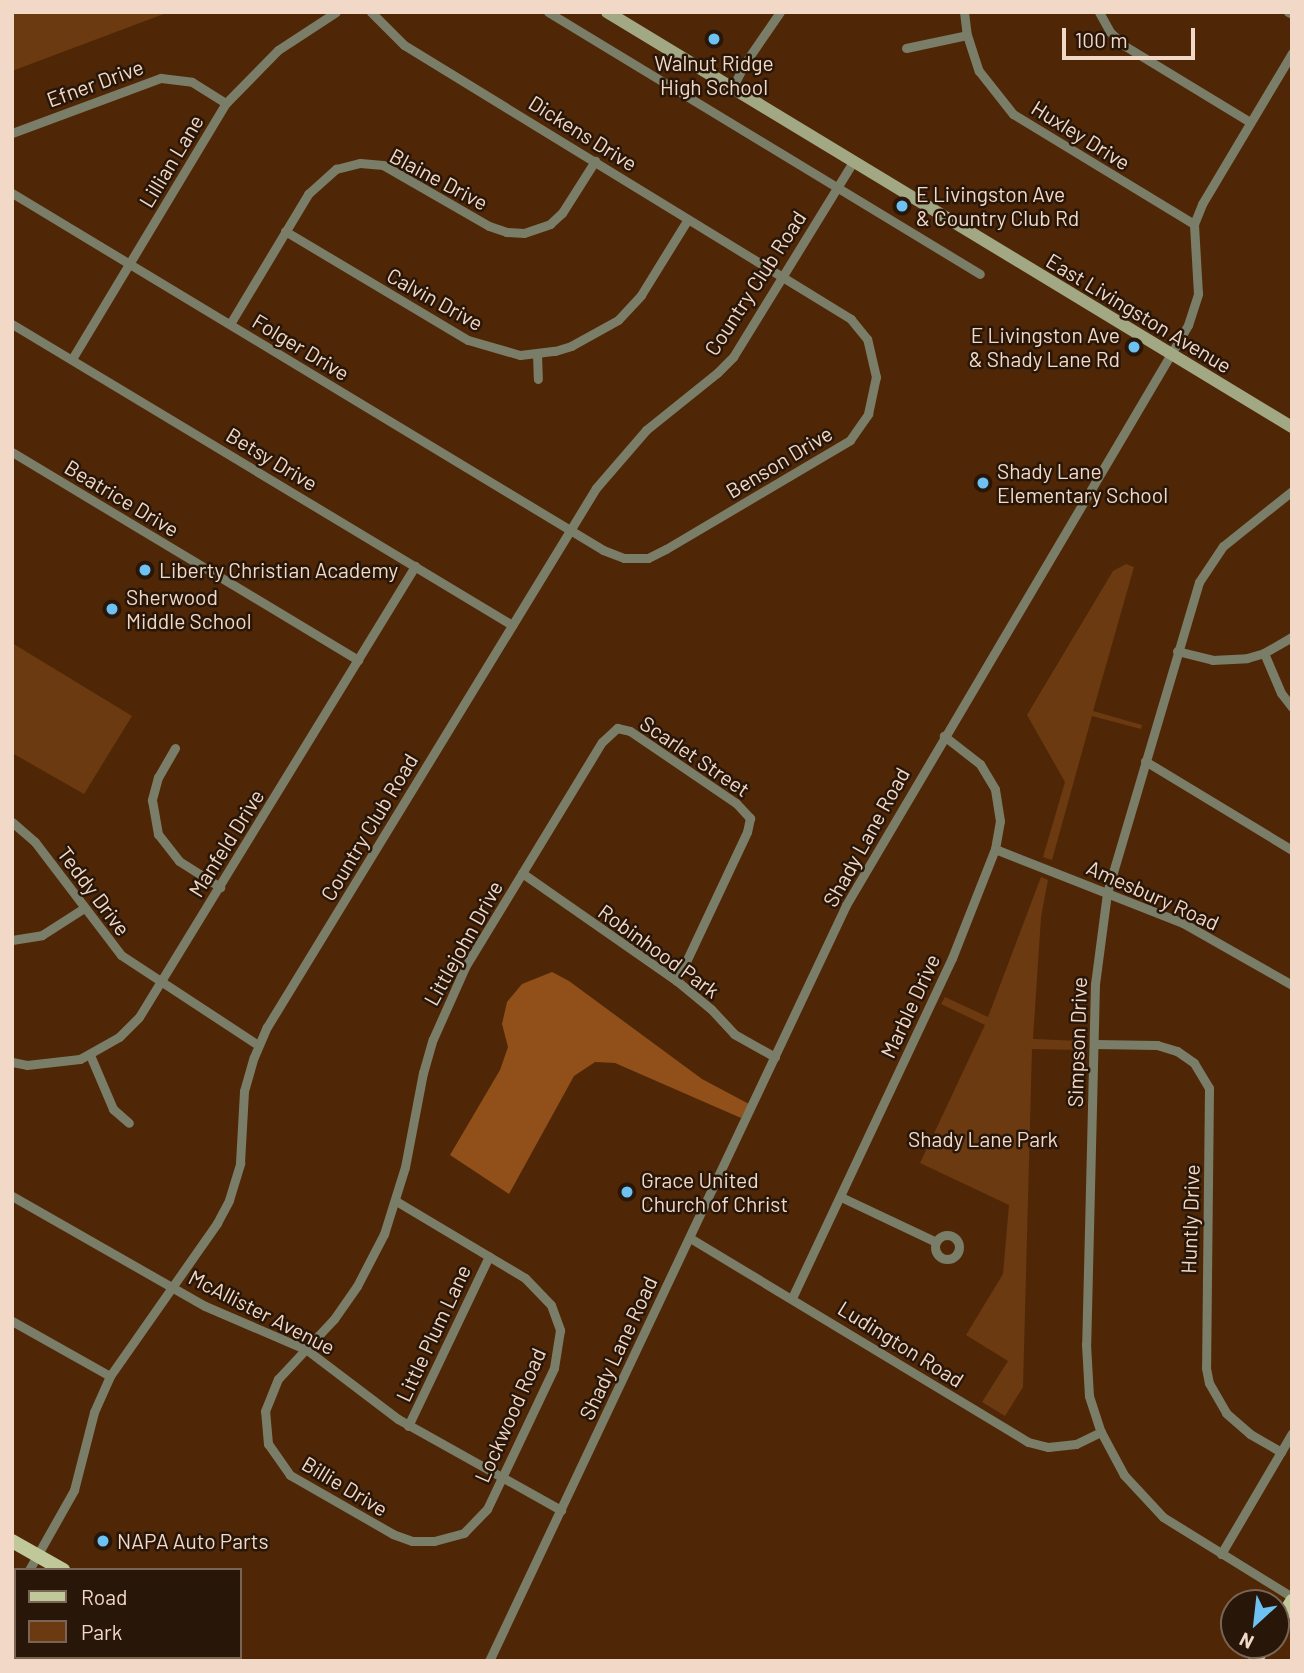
<!DOCTYPE html>
<style>
body{margin:0}
#map{position:relative;width:1304px;height:1673px;overflow:hidden;background:#4f2706;font-family:Barlow,sans-serif}
div>[style]{position:absolute}
[style*='--x']{left:calc(var(--x)*1px);top:calc(var(--y)*1px);width:calc(var(--w)*1px);rotate:calc(var(--a)*1deg)}
.green>*{inset:0;background:#6c3a10}
.forest>*{inset:0;background:#914f1a}
.minor>*{height:9px;margin:-4.5px;padding:0 4.5px;transform-origin:4.5px;border-radius:4.5px;background:#7a7e68}
.minor>.ring{margin:-4.5px;padding:0;box-sizing:content-box;background:none;border:9px solid #7a7e68;border-radius:50%}
.secondary>*{height:12px;margin:-6px;padding:0 6px;transform-origin:6px;border-radius:6px;background:#a2a884}
.primary>*{height:14px;margin:-7px;padding:0 7px;transform-origin:7px;border-radius:7px;background:#c0c89a}
.dots>*{width:19px;height:19px;translate:-50% -50%;box-sizing:border-box;border:4px solid #281609;border-radius:50%}
span{translate:-50% -50%;white-space:nowrap;text-align:center;line-height:1.15;-webkit-text-stroke:5px #281609;paint-order:stroke}
.poi-label{font-size:21px;color:#f2d8c7}
.left{translate:0 -50%;text-align:left}
.right{translate:-100% -50%;text-align:right}
.street-label{font-size:21px;color:#f2d8c7}
.park-label{font-size:21px;color:#f0d9ca}
.frame{position:absolute;inset:0;border:14px solid #f2d8c7;pointer-events:none}
.legend{position:absolute;left:14px;top:1568px;width:228px;height:91px;box-sizing:border-box;background:#281609;border:2px solid #796455;margin:0;padding:9px 12px;list-style:none;font-size:21px;color:#f2d8c7}
.legend li{display:flex;align-items:center;gap:14px;height:35px}
.legend b{width:35px;border:2px solid #796455}
.north{position:absolute;left:1220px;top:1589px;width:70px;height:70px;box-sizing:border-box;background:#281609;border:2px solid #796455;border-radius:50%;rotate:207deg;font-size:19px;font-weight:700;line-height:28px;text-align:center;color:#f2d8c7}
.north::after{content:'';display:block;margin:auto;width:24px;height:32px;background:#6dc2f3;clip-path:polygon(50% 0,100% 100%,50% 72%,0 100%)}
.scale{position:absolute;left:1062px;top:28px;width:133px;height:32px;box-sizing:border-box;border:4px solid #f2d8c7;border-top:0;padding-left:9px;font-size:21px;line-height:24px;white-space:nowrap;color:#f2d8c7;-webkit-text-stroke:5px #281609;paint-order:stroke}
</style>
<div id="map">
<div class="green">
<i style="clip-path:polygon(12px 12px,169px 12px,12px 71px)"></i>
<i style="clip-path:polygon(1126px 564px,1134px 567px,1093px 711px,1142px 725px,1141px 729px,1092px 716px,1052px 860px,1043px 857px,1065px 782px,1027px 715px,1113px 571px)"></i>
<i style="clip-path:polygon(12px 643px,132px 716px,84px 794px,12px 753px)"></i>
<i style="clip-path:polygon(1041px 877px,1048px 880px,1041px 917px,1033px 1039px,1081px 1041px,1081px 1050px,1032px 1049px,1023px 1387px,1005px 1416px,982px 1402px,1008px 1361px,966px 1335px,1003px 1274px,1009px 1205px,920px 1163px,985px 1025px,941px 1004px,945px 997px,988px 1017px)"></i>
</div>
<div class="forest">
<i style="clip-path:polygon(552px 972px,569px 981px,702px 1079px,749px 1104px,741px 1118px,615px 1063px,595px 1062px,574px 1076px,509px 1194px,450px 1155px,500px 1070px,508px 1047px,502px 1024px,507px 1002px,522px 984px)"></i>
</div>
<div class="minor">
<i style="--x:548;--y:12;--w:505;--a:31.24"></i>
<i style="--x:964;--y:12;--w:23;--a:83"></i>
<i style="--x:967;--y:35;--w:38;--a:72"></i>
<i style="--x:979;--y:71;--w:55;--a:51.7"></i>
<i style="--x:1013;--y:114;--w:212;--a:31.3"></i>
<i style="--x:1099;--y:12;--w:23;--a:61"></i>
<i style="--x:1110;--y:32;--w:21;--a:43"></i>
<i style="--x:1125;--y:46;--w:146;--a:31.3"></i>
<i style="--x:1288;--y:12;--w:4;--a:27"></i>
<i style="--x:906;--y:48;--w:62;--a:-12"></i>
<i style="--x:732;--y:88;--w:32;--a:-62"></i>
<i style="--x:747;--y:60;--w:58;--a:-55.5"></i>
<i style="--x:12;--y:133;--w:159;--a:-20.3"></i>
<i style="--x:161;--y:78;--w:31;--a:7"></i>
<i style="--x:192;--y:82;--w:40;--a:32"></i>
<i style="--x:12;--y:193;--w:690;--a:31.13"></i>
<i style="--x:603;--y:550;--w:22;--a:21"></i>
<i style="--x:624;--y:558;--w:24;--a:0"></i>
<i style="--x:648;--y:558;--w:20;--a:-27"></i>
<i style="--x:666;--y:549;--w:214;--a:-30.6"></i>
<i style="--x:850;--y:440;--w:32;--a:-55"></i>
<i style="--x:868;--y:414;--w:38;--a:-78"></i>
<i style="--x:876;--y:377;--w:39;--a:-103"></i>
<i style="--x:867;--y:339;--w:26;--a:-129"></i>
<i style="--x:851;--y:319;--w:524;--a:-148.49"></i>
<i style="--x:404;--y:45;--w:47;--a:-135"></i>
<i style="--x:285;--y:231;--w:213;--a:30.8"></i>
<i style="--x:468;--y:340;--w:54;--a:16.1"></i>
<i style="--x:520;--y:355;--w:35;--a:-7"></i>
<i style="--x:555;--y:351;--w:17;--a:-17"></i>
<i style="--x:571;--y:346;--w:54;--a:-29"></i>
<i style="--x:618;--y:320;--w:34;--a:-47"></i>
<i style="--x:641;--y:295;--w:89;--a:-58.3"></i>
<i style="--x:12;--y:324;--w:584;--a:31.05"></i>
<i style="--x:230;--y:324;--w:152;--a:-59"></i>
<i style="--x:308;--y:194;--w:38;--a:-42"></i>
<i style="--x:336;--y:169;--w:25;--a:-14"></i>
<i style="--x:360;--y:163;--w:23;--a:5"></i>
<i style="--x:383;--y:165;--w:122;--a:29.9"></i>
<i style="--x:489;--y:226;--w:18;--a:19"></i>
<i style="--x:506;--y:232;--w:18;--a:3"></i>
<i style="--x:524;--y:233;--w:28;--a:-19"></i>
<i style="--x:550;--y:224;--w:16;--a:-43"></i>
<i style="--x:562;--y:213;--w:62;--a:-57.6"></i>
<i style="--x:537;--y:354;--w:25;--a:88"></i>
<i style="--x:72;--y:359;--w:299;--a:-59"></i>
<i style="--x:226;--y:103;--w:74;--a:-45.5"></i>
<i style="--x:278;--y:50;--w:69;--a:-33.2"></i>
<i style="--x:12;--y:452;--w:404;--a:31"></i>
<i style="--x:1292;--y:491;--w:88;--a:141.4"></i>
<i style="--x:1223;--y:546;--w:43;--a:123.7"></i>
<i style="--x:1199;--y:582;--w:324;--a:106.5"></i>
<i style="--x:1107;--y:893;--w:92;--a:97.5"></i>
<i style="--x:1095;--y:984;--w:360;--a:91.4"></i>
<i style="--x:1086;--y:1344;--w:52;--a:86.7"></i>
<i style="--x:1089;--y:1396;--w:38;--a:72"></i>
<i style="--x:1101;--y:1432;--w:49;--a:61.9"></i>
<i style="--x:1124;--y:1475;--w:57;--a:47.1"></i>
<i style="--x:1163;--y:1517;--w:152;--a:31.8"></i>
<i style="--x:1177;--y:651;--w:36;--a:14"></i>
<i style="--x:1212;--y:660;--w:35;--a:-3"></i>
<i style="--x:1247;--y:658;--w:18;--a:-16"></i>
<i style="--x:1264;--y:653;--w:32;--a:-30"></i>
<i style="--x:1264;--y:653;--w:43;--a:67"></i>
<i style="--x:1281;--y:693;--w:18;--a:52"></i>
<i style="--x:175;--y:748;--w:34;--a:120"></i>
<i style="--x:158;--y:777;--w:24;--a:105"></i>
<i style="--x:152;--y:800;--w:35;--a:80"></i>
<i style="--x:158;--y:834;--w:34;--a:52"></i>
<i style="--x:179;--y:861;--w:49;--a:32.4"></i>
<i style="--x:1145;--y:761;--w:172;--a:31.2"></i>
<i style="--x:12;--y:822;--w:30;--a:41"></i>
<i style="--x:35;--y:842;--w:142;--a:52.7"></i>
<i style="--x:121;--y:955;--w:164;--a:33.3"></i>
<i style="--x:995;--y:849;--w:202;--a:21.5"></i>
<i style="--x:1183;--y:923;--w:125;--a:29.6"></i>
<i style="--x:522;--y:873;--w:189;--a:34.9"></i>
<i style="--x:677;--y:981;--w:44;--a:39.5"></i>
<i style="--x:711;--y:1009;--w:34;--a:47"></i>
<i style="--x:734;--y:1034;--w:47;--a:29.3"></i>
<i style="--x:12;--y:940;--w:30;--a:-9"></i>
<i style="--x:42;--y:935;--w:50;--a:-32.7"></i>
<i style="--x:1094;--y:1044;--w:63;--a:0.9"></i>
<i style="--x:1157;--y:1045;--w:21;--a:17"></i>
<i style="--x:1177;--y:1051;--w:21;--a:35"></i>
<i style="--x:1194;--y:1063;--w:29;--a:59"></i>
<i style="--x:1209;--y:1088;--w:280;--a:90.6"></i>
<i style="--x:1206;--y:1368;--w:15;--a:79"></i>
<i style="--x:1209;--y:1383;--w:34;--a:60"></i>
<i style="--x:1226;--y:1413;--w:32;--a:41"></i>
<i style="--x:1250;--y:1434;--w:36;--a:30"></i>
<i style="--x:90;--y:1055;--w:59;--a:66.9"></i>
<i style="--x:113;--y:1109;--w:21;--a:41"></i>
<i style="--x:12;--y:1062;--w:15;--a:11"></i>
<i style="--x:27;--y:1065;--w:53;--a:-6.5"></i>
<i style="--x:80;--y:1059;--w:45;--a:-29.4"></i>
<i style="--x:119;--y:1037;--w:28;--a:-45"></i>
<i style="--x:139;--y:1017;--w:529;--a:-58.53"></i>
<i style="--x:12;--y:1196;--w:222;--a:29.7"></i>
<i style="--x:205;--y:1306;--w:111;--a:23.3"></i>
<i style="--x:307;--y:1350;--w:114;--a:37.2"></i>
<i style="--x:398;--y:1419;--w:187;--a:29.2"></i>
<i style="--x:841;--y:1197;--w:105;--a:25.3"></i>
<i style="--x:396;--y:1201;--w:150;--a:30.8"></i>
<i style="--x:525;--y:1278;--w:37;--a:46"></i>
<i style="--x:551;--y:1305;--w:27;--a:70"></i>
<i style="--x:560;--y:1330;--w:38;--a:99"></i>
<i style="--x:554;--y:1368;--w:156;--a:115.4"></i>
<i style="--x:487;--y:1509;--w:33;--a:134"></i>
<i style="--x:464;--y:1533;--w:31;--a:165"></i>
<i style="--x:434;--y:1541;--w:22;--a:180"></i>
<i style="--x:412;--y:1541;--w:20;--a:-160"></i>
<i style="--x:393;--y:1534;--w:119;--a:-150.2"></i>
<i style="--x:290;--y:1475;--w:38;--a:-125"></i>
<i style="--x:268;--y:1444;--w:33;--a:-95"></i>
<i style="--x:265;--y:1411;--w:35;--a:-68"></i>
<i style="--x:278;--y:1379;--w:82;--a:-47"></i>
<i style="--x:334;--y:1319;--w:40;--a:-55.1"></i>
<i style="--x:357;--y:1286;--w:59;--a:-62.6"></i>
<i style="--x:384;--y:1234;--w:70;--a:-72.6"></i>
<i style="--x:405;--y:1167;--w:96;--a:-79.2"></i>
<i style="--x:423;--y:1073;--w:35;--a:-74"></i>
<i style="--x:433;--y:1039;--w:79;--a:-66"></i>
<i style="--x:465;--y:967;--w:263;--a:-58.7"></i>
<i style="--x:602;--y:742;--w:21;--a:-43"></i>
<i style="--x:617;--y:728;--w:13;--a:13"></i>
<i style="--x:630;--y:731;--w:128;--a:34.2"></i>
<i style="--x:736;--y:803;--w:21;--a:47"></i>
<i style="--x:750;--y:818;--w:14;--a:102"></i>
<i style="--x:747;--y:832;--w:165;--a:115.2"></i>
<i class="ring" style="left:935px;top:1235px;width:15px;height:15px"></i>
<i style="--x:690;--y:1238;--w:395;--a:31.1"></i>
<i style="--x:1028;--y:1442;--w:21;--a:14"></i>
<i style="--x:1048;--y:1447;--w:28;--a:-6"></i>
<i style="--x:1076;--y:1444;--w:28;--a:-26"></i>
<i style="--x:792;--y:1298;--w:376;--a:-64.8"></i>
<i style="--x:952;--y:958;--w:117;--a:-68.5"></i>
<i style="--x:995;--y:849;--w:28;--a:-80"></i>
<i style="--x:1000;--y:821;--w:32;--a:-99"></i>
<i style="--x:995;--y:789;--w:29;--a:-121"></i>
<i style="--x:980;--y:764;--w:46;--a:-142.1"></i>
<i style="--x:12;--y:1321;--w:112;--a:29.3"></i>
<i style="--x:408;--y:1426;--w:188;--a:-64.5"></i>
<i style="--x:1221;--y:1554;--w:140;--a:-59.6"></i>
<i style="--x:29;--y:1570;--w:92;--a:-60.6"></i>
<i style="--x:74;--y:1490;--w:81;--a:-75.6"></i>
<i style="--x:94;--y:1412;--w:39;--a:-66"></i>
<i style="--x:110;--y:1376;--w:187;--a:-55"></i>
<i style="--x:217;--y:1223;--w:26;--a:-62"></i>
<i style="--x:229;--y:1200;--w:39;--a:-73"></i>
<i style="--x:240;--y:1163;--w:72;--a:-86.8"></i>
<i style="--x:244;--y:1091;--w:35;--a:-74"></i>
<i style="--x:254;--y:1057;--w:33;--a:-67"></i>
<i style="--x:267;--y:1027;--w:631;--a:-58.6"></i>
<i style="--x:596;--y:488;--w:77;--a:-49.2"></i>
<i style="--x:646;--y:430;--w:91;--a:-38.8"></i>
<i style="--x:717;--y:373;--w:23;--a:-45"></i>
<i style="--x:733;--y:357;--w:229;--a:-58.4"></i>
<i style="--x:12;--y:1597;--w:6;--a:-51"></i>
<i style="--x:489;--y:1661;--w:836;--a:-64.72"></i>
<i style="--x:846;--y:905;--w:673;--a:-59.47"></i>
<i style="--x:1188;--y:325;--w:33;--a:-72"></i>
<i style="--x:1198;--y:294;--w:70;--a:-93.3"></i>
<i style="--x:1194;--y:224;--w:22;--a:-68"></i>
<i style="--x:1202;--y:204;--w:176;--a:-59.2"></i>
</div>
<div class="secondary">
<i style="--x:607;--y:12;--w:801;--a:31.21"></i>
</div>
<div class="primary">
<i style="--x:12;--y:1541;--w:59;--a:29.6"></i>
<i style="--x:1276;--y:1627;--w:31;--a:-58"></i>
<i style="--x:219;--y:1657;--w:8;--a:30"></i>
<i style="--x:1255;--y:1661;--w:19;--a:-58"></i>
</div>
<div class="dots">
<i style="left:714px;top:39px;background:#6dc2f3"></i>
<i style="left:902px;top:206px;background:#6dc2f3"></i>
<i style="left:1134px;top:347px;background:#6dc2f3"></i>
<i style="left:983px;top:483px;background:#6dc2f3"></i>
<i style="left:145px;top:570px;background:#6dc2f3"></i>
<i style="left:112px;top:609px;background:#6dc2f3"></i>
<i style="left:627px;top:1192px;background:#6dc2f3"></i>
<i style="left:103px;top:1541px;background:#6dc2f3"></i>
</div>
<div class="poi-label">
<span style="left:714px;top:75px">Walnut Ridge<br>High School</span>
<span class="left" style="left:916px;top:206px">E Livingston Ave<br>&amp; Country Club Rd</span>
<span class="right" style="left:1120px;top:347px">E Livingston Ave<br>&amp; Shady Lane Rd</span>
<span class="left" style="left:997px;top:483px">Shady Lane<br>Elementary School</span>
<span class="left" style="left:159px;top:570px">Liberty Christian Academy</span>
<span class="left" style="left:126px;top:609px">Sherwood<br>Middle School</span>
<span class="left" style="left:641px;top:1192px">Grace United<br>Church of Christ</span>
<span class="left" style="left:117px;top:1541px">NAPA Auto Parts</span>
</div>
<div class="street-label">
<span style="left:95px;top:83px;rotate:-20deg">Efner Drive</span>
<span style="left:583px;top:133px;rotate:32deg">Dickens Drive</span>
<span style="left:1081px;top:135px;rotate:32deg">Huxley Drive</span>
<span style="left:171px;top:161px;rotate:-59deg">Lillian Lane</span>
<span style="left:439px;top:179px;rotate:28deg">Blaine Drive</span>
<span style="left:755px;top:283px;rotate:-57deg">Country Club Road</span>
<span style="left:435px;top:299px;rotate:29deg">Calvin Drive</span>
<span style="left:1139px;top:313px;rotate:31deg">East Livingston Avenue</span>
<span style="left:301px;top:347px;rotate:31deg">Folger Drive</span>
<span style="left:272px;top:459px;rotate:31deg">Betsy Drive</span>
<span style="left:779px;top:462px;rotate:-31deg">Benson Drive</span>
<span style="left:122px;top:498px;rotate:31deg">Beatrice Drive</span>
<span style="left:695px;top:756px;rotate:34deg">Scarlet Street</span>
<span style="left:369px;top:827px;rotate:-59deg">Country Club Road</span>
<span style="left:866px;top:837px;rotate:-61deg">Shady Lane Road</span>
<span style="left:226px;top:843px;rotate:-58deg">Manfeld Drive</span>
<span style="left:94px;top:891px;rotate:53deg">Teddy Drive</span>
<span style="left:1153px;top:895px;rotate:24deg">Amesbury Road</span>
<span style="left:463px;top:943px;rotate:-61deg">Littlejohn Drive</span>
<span style="left:659px;top:951px;rotate:36deg">Robinhood Park</span>
<span style="left:910px;top:1006px;rotate:-65deg">Marble Drive</span>
<span style="left:1077px;top:1042px;rotate:-88deg">Simpson Drive</span>
<span style="left:1190px;top:1219px;rotate:-88deg">Huntly Drive</span>
<span style="left:262px;top:1312px;rotate:27deg">McAllister Avenue</span>
<span style="left:433px;top:1333px;rotate:-65deg">Little Plum Lane</span>
<span style="left:901px;top:1344px;rotate:32deg">Ludington Road</span>
<span style="left:618px;top:1348px;rotate:-65deg">Shady Lane Road</span>
<span style="left:510px;top:1415px;rotate:-66deg">Lockwood Road</span>
<span style="left:345px;top:1486px;rotate:31deg">Billie Drive</span>
</div>
<div class="park-label">
<span style="left:983px;top:1139px">Shady Lane Park</span>
</div>
<div class="frame"></div>
<ul class="legend">
<li><b style="height:9px;background:#c0c89a"></b>Road</li>
<li><b style="height:19px;background:#6c3a10"></b>Park</li>
</ul>
<div class="north">N</div>
<div class="scale">100 m</div>
</div>
